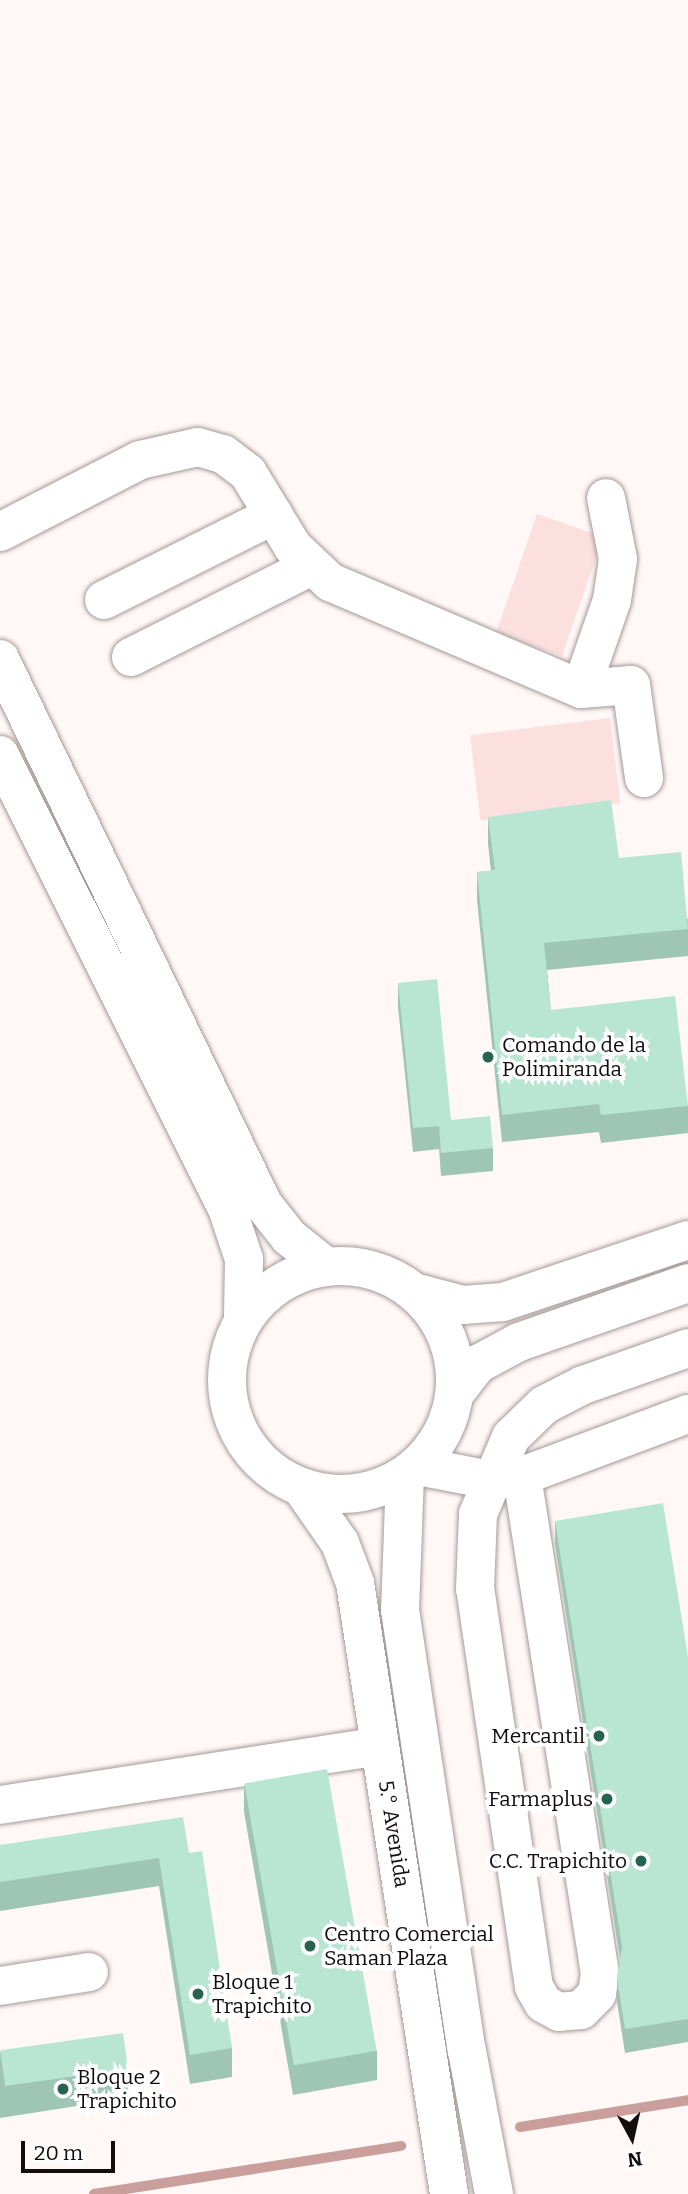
<!DOCTYPE html>
<meta charset="utf-8">
<style>
body{margin:0}
#map{position:relative;width:688px;height:2194px;overflow:hidden;background:#fff8f7;font-family:Bitter,serif}
div>[style]{position:absolute}
[style*='--x']{left:calc(var(--x)*1px);top:calc(var(--y)*1px);width:calc(var(--w)*1px);rotate:calc(var(--a)*1deg)}
.green>*{inset:0;background:#fbe0df;transform-origin:0 0}
.stream>*{height:10px;margin:-5px;padding:0 5px;transform-origin:5px;border-radius:5px;background:#c99e9b}
.roads{filter:drop-shadow(0 0 2px #a39998) drop-shadow(0 0 2px #a39998)}
.minor>*{height:38px;margin:-19px;padding:0 19px;transform-origin:19px;border-radius:19px;background:#fff}
.minor>.ring{margin:-19px;padding:0;box-sizing:content-box;background:none;border:38px solid #fff;border-radius:50%}
.wall>*{inset:0;background:#9fc5b5}
.building>*{inset:0;background:#b9e5d3;transform-origin:0 0}
.dots>*{width:19px;height:19px;translate:-50% -50%;box-sizing:border-box;border:4px solid #fff;border-radius:50%}
span{translate:-50% -50%;white-space:nowrap;text-align:center;line-height:1.15;-webkit-text-stroke:7px #fff;paint-order:stroke}
.poi-label{font-size:21px;color:#100d0c}
.left{translate:0 -50%;text-align:left}
.right{translate:-100% -50%;text-align:right}
.street-label{font-size:21px;color:#100d0c}
.north{position:absolute;left:597px;top:2103px;width:70px;height:70px;-webkit-text-stroke:5px #fff;paint-order:stroke;rotate:172deg;font-size:19px;font-weight:700;line-height:28px;text-align:center;color:#100d0c}
.north::after{content:'';display:block;margin:auto;width:24px;height:32px;background:#100d0c;clip-path:polygon(50% 0,100% 100%,50% 72%,0 100%)}
.scale{position:absolute;left:21px;top:2141px;width:94px;height:32px;box-sizing:border-box;border:4px solid #100d0c;border-top:0;padding-left:9px;font-size:21px;line-height:24px;white-space:nowrap;color:#100d0c;-webkit-text-stroke:5px #fff;paint-order:stroke}
</style>
<div id="map">
<div class="green">
<i style="left:537px;top:514px;width:70px;height:126px;rotate:19deg"></i>
<i style="left:610px;top:718px;width:86px;height:141px;rotate:83deg"></i>
</div>
<div class="stream">
<i style="--x:520;--y:2127;--w:170;--a:-9.1"></i>
<i style="--x:94;--y:2194;--w:311;--a:-8.9"></i>
</div>
<div class="roads">
<div class="minor">
<i style="--x:0;--y:532;--w:157;--a:-27.2"></i>
<i style="--x:140;--y:460;--w:59;--a:-12.6"></i>
<i style="--x:198;--y:447;--w:26;--a:16"></i>
<i style="--x:223;--y:454;--w:31;--a:37"></i>
<i style="--x:248;--y:473;--w:87;--a:58.7"></i>
<i style="--x:293;--y:547;--w:51;--a:43.4"></i>
<i style="--x:330;--y:582;--w:273;--a:23.1"></i>
<i style="--x:581;--y:689;--w:50;--a:-4.6"></i>
<i style="--x:631;--y:685;--w:94;--a:82"></i>
<i style="--x:104;--y:600;--w:190;--a:-26.6"></i>
<i style="--x:131;--y:657;--w:200;--a:-26.7"></i>
<i style="--x:0;--y:659;--w:605;--a:64.24"></i>
<i style="--x:263;--y:1204;--w:42;--a:51.8"></i>
<i style="--x:289;--y:1237;--w:46;--a:38.9"></i>
<i style="--x:581;--y:689;--w:94;--a:-70.8"></i>
<i style="--x:612;--y:600;--w:41;--a:-81.7"></i>
<i style="--x:618;--y:559;--w:62;--a:-101.1"></i>
<i style="--x:0;--y:755;--w:510;--a:63.43"></i>
<i style="--x:228;--y:1211;--w:51;--a:71.6"></i>
<i style="--x:244;--y:1259;--w:60;--a:91"></i>
<i class="ring" style="left:227px;top:1266px;width:190px;height:190px"></i>
<i style="--x:418;--y:1293;--w:47;--a:14.9"></i>
<i style="--x:463;--y:1305;--w:40;--a:-4.3"></i>
<i style="--x:503;--y:1302;--w:195;--a:-18.5"></i>
<i style="--x:456;--y:1392;--w:36;--a:-52"></i>
<i style="--x:478;--y:1364;--w:47;--a:-28.2"></i>
<i style="--x:519;--y:1342;--w:179;--a:-19.2"></i>
<i style="--x:418;--y:1466;--w:73;--a:11"></i>
<i style="--x:490;--y:1480;--w:32;--a:-7"></i>
<i style="--x:522;--y:1476;--w:177;--a:-20.5"></i>
<i style="--x:405;--y:1475;--w:135;--a:92.1"></i>
<i style="--x:400;--y:1610;--w:446;--a:81.4"></i>
<i style="--x:467;--y:2051;--w:146;--a:79.3"></i>
<i style="--x:522;--y:1476;--w:504;--a:81.1"></i>
<i style="--x:600;--y:1974;--w:20;--a:99"></i>
<i style="--x:597;--y:1994;--w:23;--a:135"></i>
<i style="--x:581;--y:2010;--w:22;--a:175"></i>
<i style="--x:559;--y:2012;--w:18;--a:-151"></i>
<i style="--x:543;--y:2003;--w:18;--a:-119"></i>
<i style="--x:534;--y:1987;--w:402;--a:-98.4"></i>
<i style="--x:475;--y:1589;--w:75;--a:-87.7"></i>
<i style="--x:478;--y:1514;--w:84;--a:-66.8"></i>
<i style="--x:511;--y:1437;--w:46;--a:-44.1"></i>
<i style="--x:544;--y:1405;--w:44;--a:-27.1"></i>
<i style="--x:583;--y:1385;--w:111;--a:-19.4"></i>
<i style="--x:301;--y:1487;--w:68;--a:55.1"></i>
<i style="--x:340;--y:1543;--w:43;--a:69.4"></i>
<i style="--x:355;--y:1583;--w:618;--a:81.25"></i>
<i style="--x:0;--y:1805;--w:384;--a:-8.8"></i>
<i style="--x:0;--y:1986;--w:90;--a:-8.9"></i>
</div>
</div>
<div class="wall">
<i style="clip-path:polygon(488px 817px,619px 858px,688px 919px,688px 956px,547px 970px,551px 1010px,688px 1106px,688px 1133px,601px 1143px,599px 1132px,502px 1142px,477px 900px,477px 872px,491px 871px,488px 844px)"></i>
<i style="clip-path:polygon(398px 983px,451px 1120px,493px 1148px,493px 1171px,441px 1176px,439px 1149px,413px 1152px,398px 1007px)"></i>
<i style="clip-path:polygon(555px 1521px,688px 1657px,688px 2042px,625px 2053px,617px 2002px,617px 1978px,620px 1959px,555px 1544px)"></i>
<i style="clip-path:polygon(244px 1784px,377px 2051px,377px 2080px,293px 2095px,244px 1812px)"></i>
<i style="clip-path:polygon(0 1845px,189px 1853px,232px 2048px,232px 2077px,190px 2084px,159px 1886px,0 1911px)"></i>
<i style="clip-path:polygon(0 2052px,128px 2069px,128px 2098px,0 2118px)"></i>
</div>
<div class="building">
<i style="clip-path:polygon(611px 800px,619px 858px,681px 852px,688px 929px,544px 943px,551px 1010px,675px 996px,688px 1106px,601px 1115px,599px 1104px,502px 1115px,477px 872px,495px 870px,488px 817px)"></i>
<i style="clip-path:polygon(437px 979px,451px 1120px,490px 1116px,493px 1148px,441px 1153px,439px 1126px,413px 1128px,398px 983px)"></i>
<i style="clip-path:polygon(663px 1503px,688px 1657px,688px 2019px,625px 2029px,617px 1978px,622px 1947px,555px 1521px)"></i>
<i style="left:327px;top:1769px;width:286px;height:84px;rotate:80deg"></i>
<i style="clip-path:polygon(183px 1817px,189px 1853px,202px 1851px,232px 2048px,190px 2055px,159px 1858px,0 1882px,0 1845px)"></i>
<i style="left:123px;top:2033px;width:36px;height:124px;rotate:82deg"></i>
</div>
<div class="dots">
<i style="left:488px;top:1057px;background:#276450"></i>
<i style="left:599px;top:1736px;background:#276450"></i>
<i style="left:607px;top:1799px;background:#276450"></i>
<i style="left:641px;top:1861px;background:#276450"></i>
<i style="left:310px;top:1946px;background:#276450"></i>
<i style="left:198px;top:1994px;background:#276450"></i>
<i style="left:63px;top:2089px;background:#276450"></i>
</div>
<div class="poi-label">
<span class="left" style="left:502px;top:1057px">Comando de la<br>Polimiranda</span>
<span class="right" style="left:585px;top:1736px">Mercantil</span>
<span class="right" style="left:593px;top:1799px">Farmaplus</span>
<span class="right" style="left:627px;top:1861px">C.C. Trapichito</span>
<span class="left" style="left:324px;top:1946px">Centro Comercial<br>Saman Plaza</span>
<span class="left" style="left:212px;top:1994px">Bloque 1<br>Trapichito</span>
<span class="left" style="left:77px;top:2089px">Bloque 2<br>Trapichito</span>
</div>
<div class="street-label">
<span style="left:394px;top:1834px;rotate:81deg">5.° Avenida</span>
</div>
<div class="north">N</div>
<div class="scale">20 m</div>
</div>
